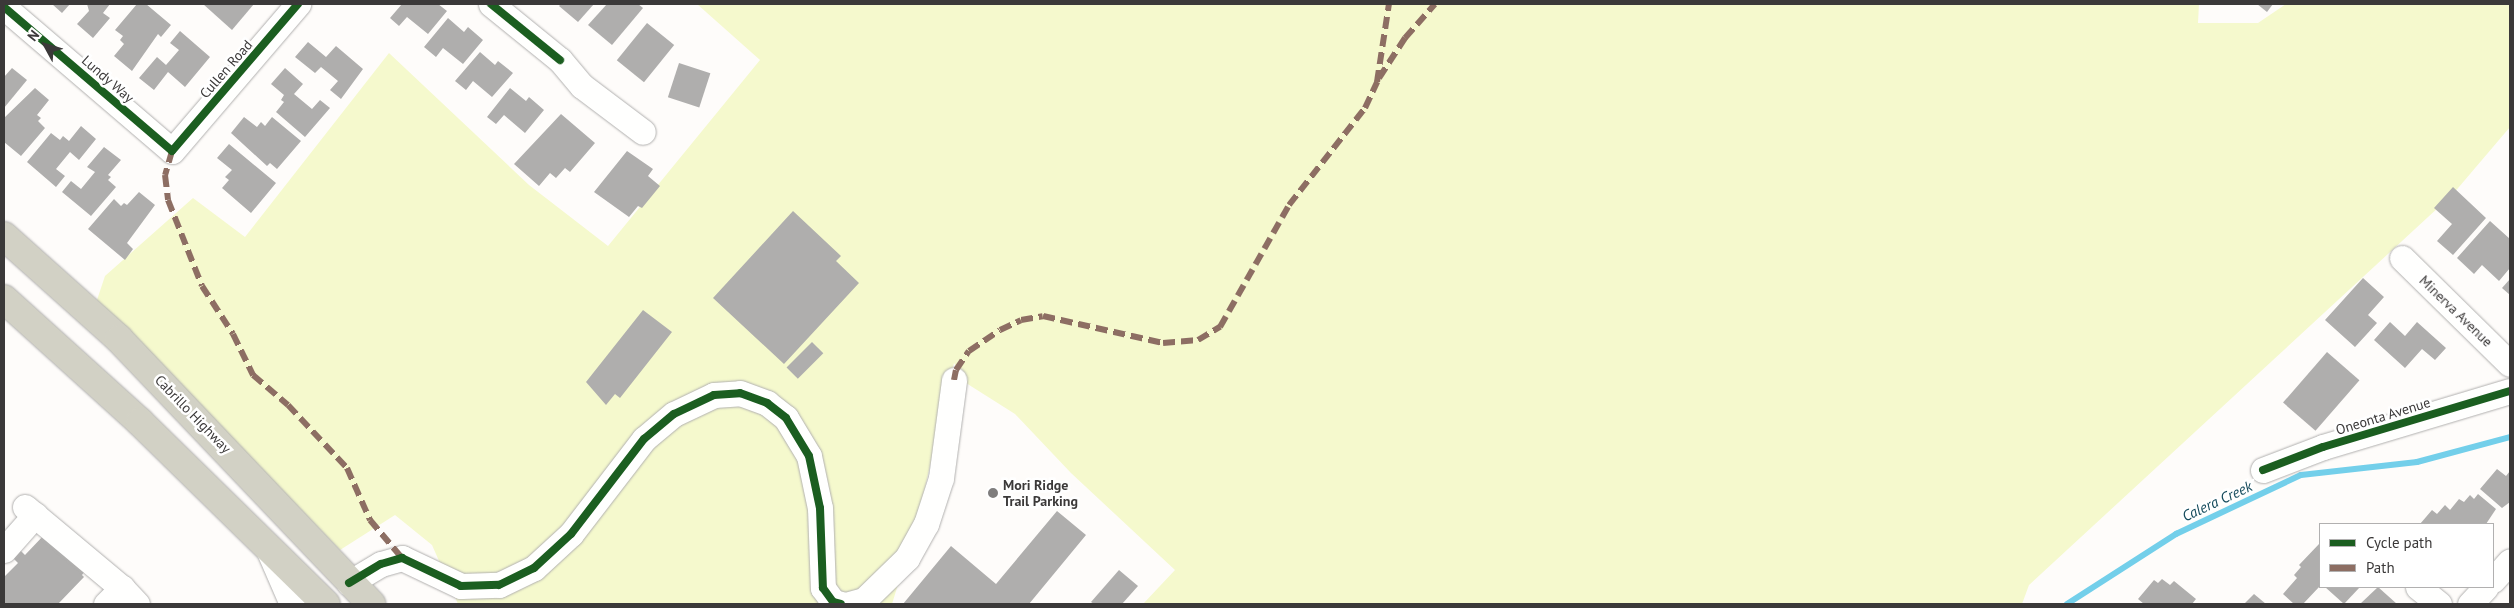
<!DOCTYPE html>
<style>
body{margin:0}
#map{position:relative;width:2514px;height:608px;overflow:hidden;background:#fefcfa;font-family:"PT Sans",sans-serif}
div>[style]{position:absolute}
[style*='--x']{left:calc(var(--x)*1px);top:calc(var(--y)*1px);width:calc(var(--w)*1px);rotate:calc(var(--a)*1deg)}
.green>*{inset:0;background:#f5f9cd}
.stream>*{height:6px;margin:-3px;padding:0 3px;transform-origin:3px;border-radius:3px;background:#73cfea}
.building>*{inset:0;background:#afaead;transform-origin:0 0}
.roads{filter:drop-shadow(0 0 1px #b1b0af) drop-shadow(0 0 1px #b1b0af)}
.minor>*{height:25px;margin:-12.5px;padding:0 12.5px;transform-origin:12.5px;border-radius:12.5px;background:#fffffe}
.highway>*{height:28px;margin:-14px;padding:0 14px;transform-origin:14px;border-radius:14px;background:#d2d1c5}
.quiet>*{height:6px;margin-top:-3px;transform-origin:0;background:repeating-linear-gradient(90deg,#8d6e63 0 12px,transparent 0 18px)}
.cycleway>*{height:8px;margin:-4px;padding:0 4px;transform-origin:4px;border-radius:4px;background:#1b5e20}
.dots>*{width:14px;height:14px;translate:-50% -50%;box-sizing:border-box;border:2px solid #fff;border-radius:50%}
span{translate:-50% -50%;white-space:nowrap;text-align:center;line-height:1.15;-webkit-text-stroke:5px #fff;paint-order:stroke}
.street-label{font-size:14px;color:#3b3939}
.poi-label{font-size:14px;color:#3b3939;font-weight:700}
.left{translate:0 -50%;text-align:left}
.water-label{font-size:15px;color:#144a5b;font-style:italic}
.frame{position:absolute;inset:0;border:5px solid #3b3939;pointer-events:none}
.legend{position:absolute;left:2319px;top:523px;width:175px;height:65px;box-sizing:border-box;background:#fff;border:1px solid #b1b0b0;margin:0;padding:6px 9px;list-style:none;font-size:15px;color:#3b3939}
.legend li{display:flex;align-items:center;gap:10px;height:25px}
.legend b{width:25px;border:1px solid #b1b0b0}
.north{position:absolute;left:20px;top:20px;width:50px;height:50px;-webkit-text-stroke:4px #fff;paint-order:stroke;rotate:309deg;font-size:14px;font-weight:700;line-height:20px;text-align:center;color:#3b3939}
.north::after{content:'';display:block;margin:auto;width:18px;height:22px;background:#3b3939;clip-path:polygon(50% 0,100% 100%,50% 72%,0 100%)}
</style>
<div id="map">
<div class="green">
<i style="clip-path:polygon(697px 4px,2199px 4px,2198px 23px,2258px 23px,2286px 4px,2510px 4px,2510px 127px,2453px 194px,2029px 585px,2022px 604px,1143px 604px,1175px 570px,1071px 473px,1015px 414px,966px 383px,954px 363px,916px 526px,892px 604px,458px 604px,432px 545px,395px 515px,340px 550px,97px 300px,105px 276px,193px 198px,245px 237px,389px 53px,529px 185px,608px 246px,760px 60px)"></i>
</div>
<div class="stream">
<i style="--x:2067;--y:604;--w:130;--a:-32.7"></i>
<i style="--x:2176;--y:534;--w:138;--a:-25.3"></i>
<i style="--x:2301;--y:475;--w:117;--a:-6.4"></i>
<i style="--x:2417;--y:462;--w:96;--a:-15"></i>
</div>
<div class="building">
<i style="clip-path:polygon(52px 4px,70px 4px,62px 13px)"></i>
<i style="clip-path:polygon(87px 4px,110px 4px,103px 13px,110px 18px,93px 38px,77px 24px,89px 11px)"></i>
<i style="clip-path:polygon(137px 4px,146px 4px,171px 25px,161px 37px,158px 34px,132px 71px,114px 56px,124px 44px,120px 40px,123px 36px,115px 30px)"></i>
<i style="clip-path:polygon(203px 4px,254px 4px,232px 30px)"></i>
<i style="clip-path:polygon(402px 4px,438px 4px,447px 11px,428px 34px,407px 17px,399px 26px,390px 18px)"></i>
<i style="clip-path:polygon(561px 4px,594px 4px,578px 22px,559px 6px)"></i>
<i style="clip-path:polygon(607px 4px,638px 4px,643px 8px,612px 45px,588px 25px)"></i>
<i style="clip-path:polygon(2257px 4px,2273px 4px,2267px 12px)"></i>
<i style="clip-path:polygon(448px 18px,464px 32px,468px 27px,483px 40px,463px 64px,443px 48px,436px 57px,424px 47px)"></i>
<i style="left:647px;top:23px;width:35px;height:48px;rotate:39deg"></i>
<i style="clip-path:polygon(180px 31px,210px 57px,185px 87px,168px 72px,154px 90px,139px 78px,157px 57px,166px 65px,179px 50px,170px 43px)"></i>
<i style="clip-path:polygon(308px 42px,326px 57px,336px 46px,363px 69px,341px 99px,330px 90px,338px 81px,321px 67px,315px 73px,295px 57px)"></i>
<i style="clip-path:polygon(480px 52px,495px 65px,498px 61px,513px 73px,492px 97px,473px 81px,466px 90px,455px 81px)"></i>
<i style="left:679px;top:63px;width:33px;height:36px;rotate:18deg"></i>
<i style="clip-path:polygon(12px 68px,27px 80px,4px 108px,4px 77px)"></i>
<i style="clip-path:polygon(285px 68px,303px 84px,294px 94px,312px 109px,320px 100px,330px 108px,305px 137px,276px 112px,284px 102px,281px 100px,284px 95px,271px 84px)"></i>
<i style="clip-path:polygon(35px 88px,49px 100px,37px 115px,41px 118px,38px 121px,45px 128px,21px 156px,4px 142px,4px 118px)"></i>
<i style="clip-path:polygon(510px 88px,526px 101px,529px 97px,544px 110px,525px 133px,504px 115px,496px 124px,487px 117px)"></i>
<i style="clip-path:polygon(561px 114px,595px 143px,570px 172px,565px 168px,556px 178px,550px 173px,539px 186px,514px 164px)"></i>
<i style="clip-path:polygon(244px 117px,257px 127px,261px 122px,265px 126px,272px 117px,301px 141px,277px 169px,270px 163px,267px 166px,231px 133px)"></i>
<i style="clip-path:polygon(81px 126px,96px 139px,79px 160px,70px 152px,56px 169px,65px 176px,56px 187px,27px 162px,51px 133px,60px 140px,63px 136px,69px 141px)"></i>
<i style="clip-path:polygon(229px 144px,276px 183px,251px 213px,222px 188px,229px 180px,225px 177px,232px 170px,217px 158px)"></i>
<i style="clip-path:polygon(104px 147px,121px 160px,108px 175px,111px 177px,108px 180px,116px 187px,91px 216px,62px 192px,71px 181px,81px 189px,95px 172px,87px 167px)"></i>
<i style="clip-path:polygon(627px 151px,653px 169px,648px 176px,660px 186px,642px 208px,638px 206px,629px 217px,594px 192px)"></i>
<i style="clip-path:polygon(2453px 187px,2486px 218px,2453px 255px,2437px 241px,2452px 224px,2434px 208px)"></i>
<i style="clip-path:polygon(139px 192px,155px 205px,127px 243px,133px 249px,125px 260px,88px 229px,114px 199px,121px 206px,124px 203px,127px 205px)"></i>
<i style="clip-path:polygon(793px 211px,841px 256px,836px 261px,859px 283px,784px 364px,713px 298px)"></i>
<i style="clip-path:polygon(2490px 221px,2510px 239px,2510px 268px,2499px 281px,2482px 265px,2474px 274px,2457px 258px)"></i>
<i style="clip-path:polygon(2363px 278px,2384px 297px,2368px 315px,2377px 323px,2355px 347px,2325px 320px)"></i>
<i style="clip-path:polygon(2510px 279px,2510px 295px,2502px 288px)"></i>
<i style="clip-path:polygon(643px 310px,672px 332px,620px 398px,615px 394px,606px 405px,586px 382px)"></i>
<i style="clip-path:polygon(2390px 322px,2405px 336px,2417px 322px,2446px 348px,2435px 360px,2422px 349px,2405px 368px,2374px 340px)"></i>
<i style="left:812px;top:342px;width:16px;height:36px;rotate:45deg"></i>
<i style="left:2327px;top:352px;width:43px;height:67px;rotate:41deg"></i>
<i style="clip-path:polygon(2497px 469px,2506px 476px,2510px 471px,2510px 502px,2502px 508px,2480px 489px)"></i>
<i style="clip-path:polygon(2478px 494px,2496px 509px,2486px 524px,2420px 524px,2432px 510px,2437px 514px,2445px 505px,2450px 510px,2459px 499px,2464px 502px,2470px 495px,2474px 499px)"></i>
<i style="clip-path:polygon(1057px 511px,1086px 535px,1029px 604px,903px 604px,951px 546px,996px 584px)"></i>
<i style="clip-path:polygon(45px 534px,85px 571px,82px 575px,84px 577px,58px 604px,4px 604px,4px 577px,18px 563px,13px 558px,20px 550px,25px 555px)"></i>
<i style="clip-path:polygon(2319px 544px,2320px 586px,2303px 604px,2294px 604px,2283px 594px,2297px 578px,2294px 575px,2301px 567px,2299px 565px)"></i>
<i style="clip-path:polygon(1119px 570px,1138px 586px,1122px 604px,1094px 604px,1091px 602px)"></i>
<i style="clip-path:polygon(2162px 579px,2170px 585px,2174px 581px,2196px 599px,2192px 604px,2144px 604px,2138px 599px,2154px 580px,2158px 583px)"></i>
<i style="clip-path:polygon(2325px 587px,2360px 587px,2344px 604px)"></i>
<i style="clip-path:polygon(2378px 587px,2397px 604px,2360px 604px)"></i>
<i style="clip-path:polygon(2254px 594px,2266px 604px,2244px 604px)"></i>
</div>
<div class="roads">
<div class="minor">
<i style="--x:491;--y:4;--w:89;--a:39.1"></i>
<i style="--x:560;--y:60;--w:34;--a:50"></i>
<i style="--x:582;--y:86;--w:76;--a:37"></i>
<i style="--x:4;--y:7;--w:221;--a:40.6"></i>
<i style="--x:172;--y:151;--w:194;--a:-49.4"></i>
<i style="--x:2402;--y:258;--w:151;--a:44.5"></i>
<i style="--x:2263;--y:470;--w:64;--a:-21"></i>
<i style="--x:2323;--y:447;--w:195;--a:-16.7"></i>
<i style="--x:25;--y:507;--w:126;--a:39.9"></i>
<i style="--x:122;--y:588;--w:22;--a:47"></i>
<i style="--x:4;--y:550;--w:47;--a:-48.5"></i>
<i style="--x:269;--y:551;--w:58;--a:66.5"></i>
<i style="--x:2493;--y:580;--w:25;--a:-48"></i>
<i style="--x:349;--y:583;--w:37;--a:-31"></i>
<i style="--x:381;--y:564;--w:22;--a:-16"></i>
<i style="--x:402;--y:558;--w:65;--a:25.4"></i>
<i style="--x:461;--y:586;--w:38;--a:-2"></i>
<i style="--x:499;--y:585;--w:39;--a:-26"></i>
<i style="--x:534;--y:568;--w:50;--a:-42.6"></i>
<i style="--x:571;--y:534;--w:120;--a:-52.5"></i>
<i style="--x:644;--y:439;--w:39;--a:-40"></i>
<i style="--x:674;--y:414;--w:44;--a:-25.4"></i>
<i style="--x:714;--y:395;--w:26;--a:-4"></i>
<i style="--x:740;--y:393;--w:29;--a:20"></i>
<i style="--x:767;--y:403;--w:24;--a:38"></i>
<i style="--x:786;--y:418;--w:44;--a:58.8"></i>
<i style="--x:809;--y:456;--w:53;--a:78.1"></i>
<i style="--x:820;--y:508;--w:80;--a:87.9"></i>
<i style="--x:823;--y:588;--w:17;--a:54"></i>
<i style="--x:833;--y:602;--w:8;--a:14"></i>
<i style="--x:2418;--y:587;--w:27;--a:39"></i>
<i style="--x:106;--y:604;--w:23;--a:-45"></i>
<i style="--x:849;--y:604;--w:16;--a:-15"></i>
<i style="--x:864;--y:600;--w:60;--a:-44.3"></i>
<i style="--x:907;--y:558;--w:39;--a:-61"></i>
<i style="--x:926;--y:524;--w:48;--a:-71.9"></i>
<i style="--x:941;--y:478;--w:99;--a:-82.4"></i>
<i style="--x:2470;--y:604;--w:23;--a:-47"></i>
</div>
<div class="highway">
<i style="--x:4;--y:236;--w:154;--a:41.8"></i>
<i style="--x:119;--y:339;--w:366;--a:46.4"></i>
<i style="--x:4;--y:299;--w:183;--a:42.1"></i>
<i style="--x:140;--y:422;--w:260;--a:44.4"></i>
</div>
</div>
<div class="quiet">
<i style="--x:1379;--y:78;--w:48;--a:-57"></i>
<i style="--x:1405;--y:38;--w:45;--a:-48.6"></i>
<i style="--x:172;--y:151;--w:25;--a:106"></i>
<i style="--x:165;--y:175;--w:25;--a:83"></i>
<i style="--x:168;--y:200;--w:92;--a:68.4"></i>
<i style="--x:202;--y:286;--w:57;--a:57.1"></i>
<i style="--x:233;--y:334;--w:46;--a:64"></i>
<i style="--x:253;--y:375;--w:46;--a:40.6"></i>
<i style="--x:288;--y:405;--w:86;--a:46.9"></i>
<i style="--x:347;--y:468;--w:57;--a:66.1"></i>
<i style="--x:370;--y:520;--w:50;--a:49.9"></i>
<i style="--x:954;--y:380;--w:10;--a:-79"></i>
<i style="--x:956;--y:370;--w:23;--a:-56"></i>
<i style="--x:969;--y:351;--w:37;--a:-34"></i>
<i style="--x:1000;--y:330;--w:23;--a:-25"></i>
<i style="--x:1021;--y:320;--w:22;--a:-10"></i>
<i style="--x:1043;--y:316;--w:123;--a:12.7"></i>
<i style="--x:1163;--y:343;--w:35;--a:-5"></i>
<i style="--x:1198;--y:340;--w:26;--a:-31"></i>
<i style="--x:1220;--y:327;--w:140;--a:-60.5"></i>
<i style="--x:1289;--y:205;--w:123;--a:-51.9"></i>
<i style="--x:1365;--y:108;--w:29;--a:-65"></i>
<i style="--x:1377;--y:82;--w:79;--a:-81.3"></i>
</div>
<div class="cycleway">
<i style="--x:491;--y:4;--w:89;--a:39.1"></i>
<i style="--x:4;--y:7;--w:221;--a:40.6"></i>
<i style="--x:172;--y:151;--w:194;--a:-49.4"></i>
<i style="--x:2263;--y:470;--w:64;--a:-21"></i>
<i style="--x:2323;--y:447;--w:195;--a:-16.7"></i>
<i style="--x:349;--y:583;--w:37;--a:-31"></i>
<i style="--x:381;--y:564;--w:22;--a:-16"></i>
<i style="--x:402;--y:558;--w:65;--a:25.4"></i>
<i style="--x:461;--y:586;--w:38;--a:-2"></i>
<i style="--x:499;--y:585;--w:39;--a:-26"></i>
<i style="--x:534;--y:568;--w:50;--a:-42.6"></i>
<i style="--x:571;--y:534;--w:120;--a:-52.5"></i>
<i style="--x:644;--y:439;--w:39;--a:-40"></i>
<i style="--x:674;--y:414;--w:44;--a:-25.4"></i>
<i style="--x:714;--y:395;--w:26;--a:-4"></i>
<i style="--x:740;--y:393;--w:29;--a:20"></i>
<i style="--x:767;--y:403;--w:24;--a:38"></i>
<i style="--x:786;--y:418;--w:44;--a:58.8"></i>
<i style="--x:809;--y:456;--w:53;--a:78.1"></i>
<i style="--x:820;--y:508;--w:80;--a:87.9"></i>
<i style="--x:823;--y:588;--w:17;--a:54"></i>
<i style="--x:833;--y:602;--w:8;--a:14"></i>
</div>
<div class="dots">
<i style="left:993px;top:493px;background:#7f7d7d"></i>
</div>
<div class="street-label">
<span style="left:226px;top:69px;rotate:-49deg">Cullen Road</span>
<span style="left:108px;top:79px;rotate:41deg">Lundy Way</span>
<span style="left:2456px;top:311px;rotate:44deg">Minerva Avenue</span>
<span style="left:193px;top:414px;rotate:46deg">Cabrillo Highway</span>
<span style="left:2383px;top:416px;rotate:-17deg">Oneonta Avenue</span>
</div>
<div class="poi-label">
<span class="left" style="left:1003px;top:493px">Mori Ridge<br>Trail Parking</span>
</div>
<div class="water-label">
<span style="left:2217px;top:501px;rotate:-25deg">Calera Creek</span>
</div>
<div class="frame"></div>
<ul class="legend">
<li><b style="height:6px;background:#1b5e20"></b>Cycle path</li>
<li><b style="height:6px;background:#8d6e63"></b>Path</li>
</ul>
<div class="north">N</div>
</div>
